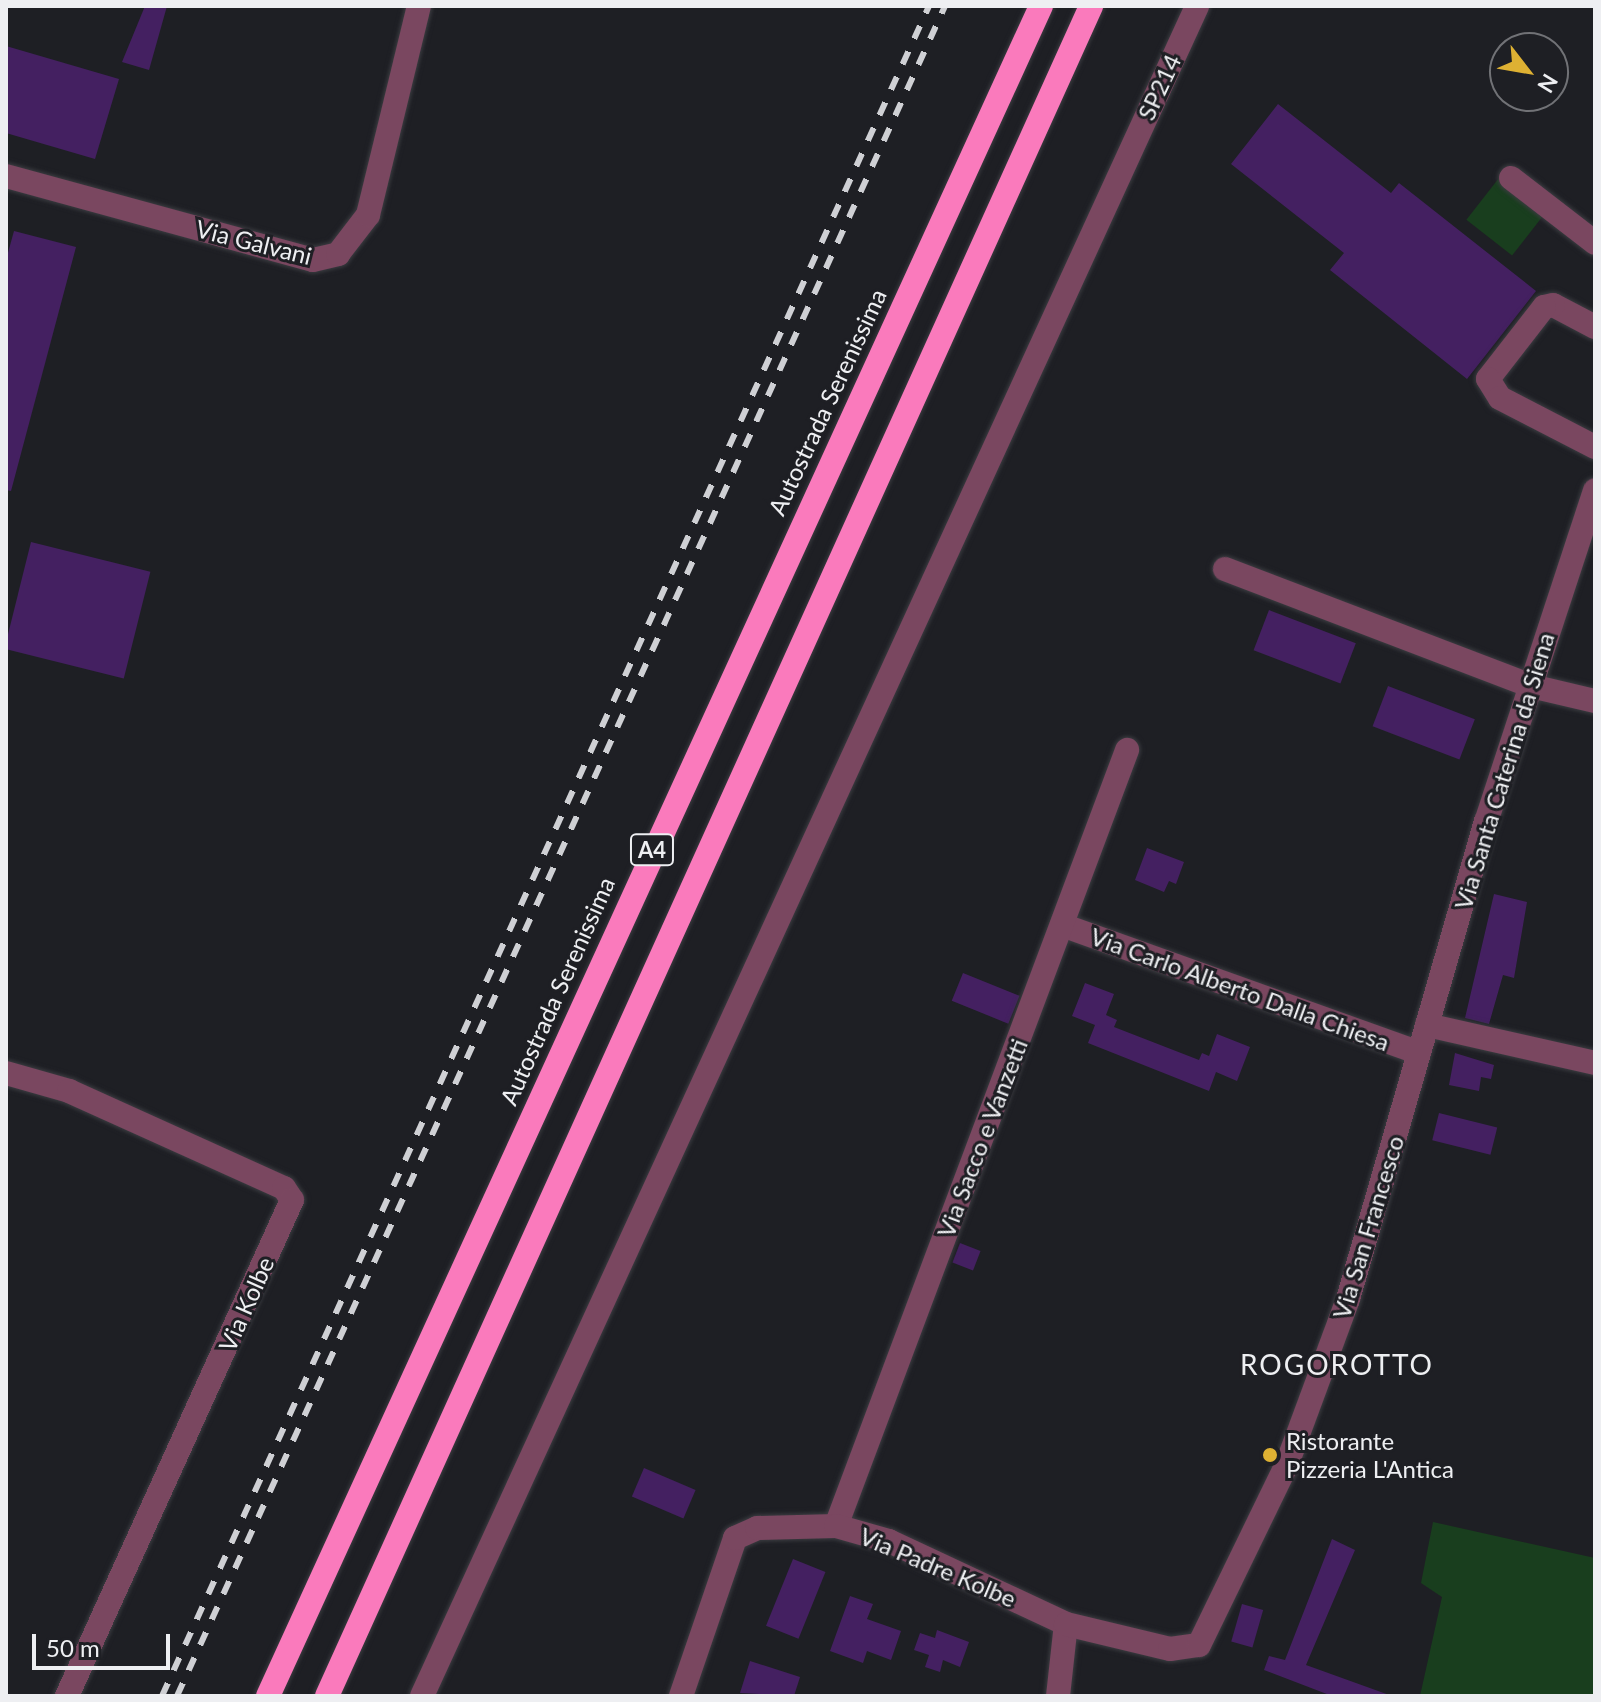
<!DOCTYPE html>
<style>
body{margin:0}
#map{position:relative;width:1601px;height:1702px;overflow:hidden;background:#1e1f24;font-family:Lato,sans-serif}
div>[style]{position:absolute}
[style*='--x']{left:calc(var(--x)*1px);top:calc(var(--y)*1px);width:calc(var(--w)*1px);rotate:calc(var(--a)*1deg)}
.green>*{inset:0;background:#193e1e;transform-origin:0 0}
.building>*{inset:0;background:#442061;transform-origin:0 0}
.roads{filter:drop-shadow(0 0 2px #3b3c41) drop-shadow(0 0 2px #3b3c41)}
.minor>*{height:24px;margin:-12px;padding:0 12px;transform-origin:12px;border-radius:12px;background:#7a4760}
.highway>*{height:24px;margin:-12px;padding:0 12px;transform-origin:12px;border-radius:12px;background:#fa7abc}
.rail>*{height:6px;margin-top:-3px;transform-origin:0;background:repeating-linear-gradient(90deg,#cfd0d4 0 14px,transparent 0 28px)}
.dots>*{width:22px;height:22px;translate:-50% -50%;box-sizing:border-box;border:4px solid #1e1f24;border-radius:50%}
span{translate:-50% -50%;white-space:nowrap;text-align:center;line-height:1.15;-webkit-text-stroke:6px #1e1f24;paint-order:stroke}
.shield-label span{padding:2px 6px;background:#1e1f24;border:2px solid;border-radius:6px;-webkit-text-stroke-width:0}
.shield-label{font-size:22px;color:#eeeff2;font-weight:700}
.street-label{font-size:24px;color:#eeeff2}
.poi-label{font-size:24px;color:#eeeff2}
.left{translate:0 -50%;text-align:left}
.quarter-label{font-size:28px;color:#eeeff2;letter-spacing:2px}
.frame{position:absolute;inset:0;border:8px solid #eeeff2;pointer-events:none}
.north{position:absolute;left:1489px;top:32px;width:80px;height:80px;box-sizing:border-box;background:#1e1f24;border:2px solid #717276;border-radius:50%;rotate:121deg;font-size:22px;font-weight:700;line-height:32px;text-align:center;color:#eeeff2}
.north::after{content:'';display:block;margin:auto;width:28px;height:36px;background:#deb133;clip-path:polygon(50% 0,100% 100%,50% 72%,0 100%)}
.scale{position:absolute;left:32px;top:1634px;width:138px;height:36px;box-sizing:border-box;border:4px solid #eeeff2;border-top:0;padding-left:10px;font-size:24px;line-height:28px;white-space:nowrap;color:#eeeff2;-webkit-text-stroke:6px #1e1f24;paint-order:stroke}
</style>
<div id="map">
<div class="green">
<i style="left:1499px;top:178px;width:58px;height:53px;rotate:38deg"></i>
<i style="clip-path:polygon(1433px 1522px,1595px 1558px,1595px 1696px,1420px 1696px,1442px 1597px,1421px 1583px)"></i>
</div>
<div class="building">
<i style="clip-path:polygon(145px 6px,167px 6px,149px 70px,122px 62px)"></i>
<i style="clip-path:polygon(6px 46px,119px 79px,95px 159px,6px 133px)"></i>
<i style="clip-path:polygon(1278px 104px,1391px 193px,1399px 183px,1536px 291px,1467px 379px,1330px 270px,1344px 253px,1231px 164px)"></i>
<i style="clip-path:polygon(14px 231px,76px 247px,11px 491px,6px 490px,6px 260px)"></i>
<i style="left:31px;top:542px;width:123px;height:110px;rotate:14deg"></i>
<i style="left:1269px;top:610px;width:93px;height:43px;rotate:21deg"></i>
<i style="left:1388px;top:686px;width:93px;height:43px;rotate:21deg"></i>
<i style="clip-path:polygon(1147px 848px,1184px 862px,1176px 884px,1169px 881px,1164px 892px,1135px 880px)"></i>
<i style="clip-path:polygon(1494px 894px,1527px 902px,1514px 978px,1503px 975px,1489px 1024px,1465px 1018px)"></i>
<i style="left:963px;top:973px;width:61px;height:30px;rotate:22deg"></i>
<i style="clip-path:polygon(1085px 983px,1114px 994px,1106px 1015px,1117px 1020px,1114px 1027px,1199px 1060px,1202px 1053px,1209px 1056px,1217px 1034px,1250px 1047px,1237px 1081px,1216px 1072px,1209px 1091px,1088px 1043px,1095px 1025px,1072px 1016px)"></i>
<i style="clip-path:polygon(1455px 1053px,1494px 1065px,1491px 1079px,1481px 1077px,1479px 1091px,1449px 1085px)"></i>
<i style="left:1439px;top:1113px;width:60px;height:28px;rotate:14deg"></i>
<i style="left:960px;top:1243px;width:22px;height:21px;rotate:21deg"></i>
<i style="left:644px;top:1468px;width:56px;height:31px;rotate:23deg"></i>
<i style="clip-path:polygon(1332px 1539px,1355px 1550px,1306px 1665px,1392px 1696px,1332px 1696px,1264px 1670px,1269px 1656px,1285px 1660px)"></i>
<i style="left:793px;top:1559px;width:35px;height:72px;rotate:22deg"></i>
<i style="clip-path:polygon(850px 1596px,873px 1604px,867px 1619px,901px 1631px,891px 1660px,867px 1651px,863px 1663px,830px 1651px)"></i>
<i style="left:1242px;top:1604px;width:22px;height:39px;rotate:16deg"></i>
<i style="clip-path:polygon(937px 1630px,969px 1642px,960px 1667px,943px 1660px,940px 1672px,925px 1667px,929px 1655px,914px 1650px,920px 1633px,935px 1638px)"></i>
<i style="clip-path:polygon(750px 1661px,800px 1677px,794px 1696px,740px 1693px)"></i>
</div>
<div class="roads">
<div class="minor">
<i style="--x:6;--y:176;--w:318;--a:15.3"></i>
<i style="--x:313;--y:260;--w:26;--a:-13"></i>
<i style="--x:338;--y:254;--w:49;--a:-52.4"></i>
<i style="--x:368;--y:215;--w:215;--a:-76.3"></i>
<i style="--x:1511;--y:178;--w:106;--a:37.7"></i>
<i style="--x:1595;--y:327;--w:47;--a:-152.4"></i>
<i style="--x:1553;--y:305;--w:9;--a:167"></i>
<i style="--x:1544;--y:307;--w:91;--a:127.9"></i>
<i style="--x:1488;--y:379;--w:22;--a:58"></i>
<i style="--x:1500;--y:398;--w:107;--a:27.3"></i>
<i style="--x:1225;--y:569;--w:328;--a:20.9"></i>
<i style="--x:1531;--y:686;--w:66;--a:13.2"></i>
<i style="--x:1062;--y:925;--w:379;--a:19.7"></i>
<i style="--x:1427;--y:1025;--w:172;--a:12.7"></i>
<i style="--x:6;--y:1073;--w:66;--a:15.9"></i>
<i style="--x:69;--y:1091;--w:236;--a:24.3"></i>
<i style="--x:284;--y:1188;--w:14;--a:56"></i>
<i style="--x:292;--y:1200;--w:545;--a:114.4"></i>
<i style="--x:836;--y:1526;--w:829;--a:-69.44"></i>
<i style="--x:422;--y:1696;--w:1859;--a:-65.36"></i>
<i style="--x:681;--y:1696;--w:167;--a:-71.1"></i>
<i style="--x:735;--y:1538;--w:24;--a:-24"></i>
<i style="--x:757;--y:1528;--w:79;--a:-1.5"></i>
<i style="--x:836;--y:1526;--w:55;--a:15.8"></i>
<i style="--x:889;--y:1541;--w:195;--a:25.1"></i>
<i style="--x:1058;--y:1696;--w:72;--a:-83.7"></i>
<i style="--x:1066;--y:1624;--w:107;--a:13.5"></i>
<i style="--x:1170;--y:1649;--w:29;--a:-8"></i>
<i style="--x:1199;--y:1645;--w:201;--a:-64.1"></i>
<i style="--x:1287;--y:1464;--w:176;--a:-69.7"></i>
<i style="--x:1348;--y:1299;--w:497;--a:-73.9"></i>
<i style="--x:1486;--y:822;--w:349;--a:-71.8"></i>
</div>
<div class="highway">
<i style="--x:268;--y:1696;--w:1858;--a:-65.42"></i>
<i style="--x:327;--y:1696;--w:1855;--a:-65.67"></i>
</div>
</div>
<div class="rail">
<i style="--x:162;--y:1696;--w:1856;--a:-65.59"></i>
<i style="--x:177;--y:1696;--w:1856;--a:-65.56"></i>
</div>
<div class="dots">
<i style="left:1270px;top:1455px;background:#deb133"></i>
</div>
<div class="shield-label">
<span style="left:652px;top:850px">A4</span>
</div>
<div class="street-label">
<span style="left:1159px;top:87px;rotate:-65deg">SP214</span>
<span style="left:254px;top:242px;rotate:14deg">Via Galvani</span>
<span style="left:827px;top:402px;rotate:-65deg">Autostrada Serenissima</span>
<span style="left:1504px;top:771px;rotate:-73deg">Via Santa Caterina da Siena</span>
<span style="left:1240px;top:989px;rotate:20deg">Via Carlo Alberto Dalla Chiesa</span>
<span style="left:557px;top:991px;rotate:-66deg">Autostrada Serenissima</span>
<span style="left:982px;top:1138px;rotate:-69deg">Via Sacco e Vanzetti</span>
<span style="left:1368px;top:1227px;rotate:-73deg">Via San Francesco</span>
<span style="left:246px;top:1304px;rotate:-66deg">Via Kolbe</span>
<span style="left:938px;top:1567px;rotate:23deg">Via Padre Kolbe</span>
</div>
<div class="poi-label">
<span class="left" style="left:1286px;top:1455px">Ristorante<br>Pizzeria L'Antica</span>
</div>
<div class="quarter-label">
<span style="left:1337px;top:1364px">ROGOROTTO</span>
</div>
<div class="frame"></div>
<div class="north">N</div>
<div class="scale">50 m</div>
</div>
